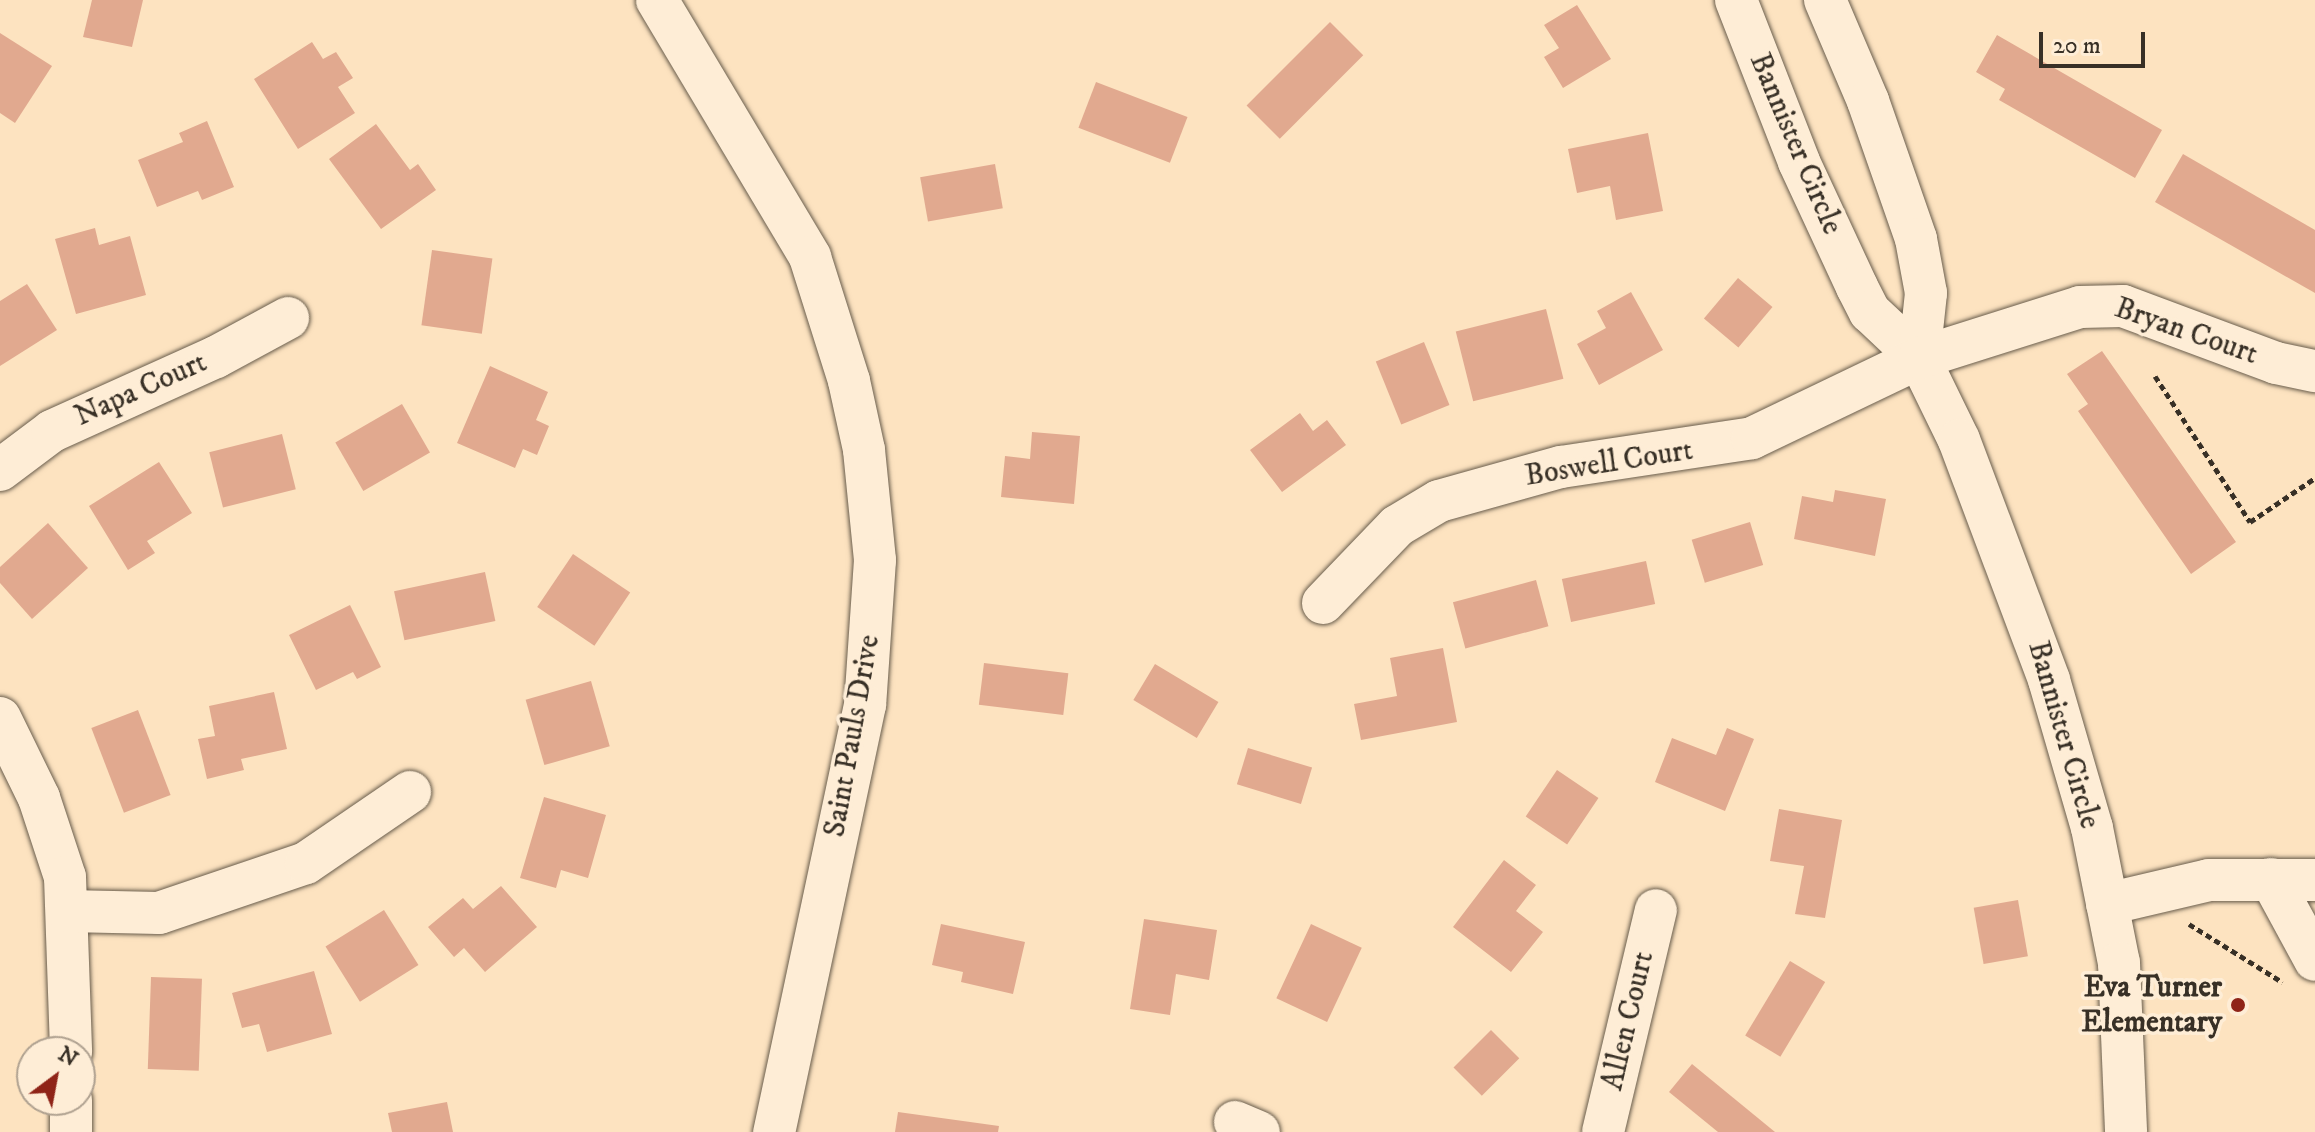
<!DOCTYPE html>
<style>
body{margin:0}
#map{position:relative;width:2315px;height:1132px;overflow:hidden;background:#fde3c0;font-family:"IM FELL DW Pica",serif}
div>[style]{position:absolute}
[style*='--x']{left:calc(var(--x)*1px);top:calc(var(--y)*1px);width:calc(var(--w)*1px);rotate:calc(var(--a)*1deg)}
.building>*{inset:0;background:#e1a98f;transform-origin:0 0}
.path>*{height:5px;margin-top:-2.5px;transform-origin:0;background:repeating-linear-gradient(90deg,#383026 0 6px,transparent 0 10px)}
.roads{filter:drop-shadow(0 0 2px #695d4c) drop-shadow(0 0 2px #695d4c)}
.minor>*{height:42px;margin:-21px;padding:0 21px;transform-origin:21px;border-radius:21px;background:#feedd6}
.dots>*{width:22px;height:22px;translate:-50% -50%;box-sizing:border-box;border:4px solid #feedd6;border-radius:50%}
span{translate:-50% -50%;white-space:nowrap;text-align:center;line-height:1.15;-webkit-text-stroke:7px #feedd6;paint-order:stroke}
.street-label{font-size:30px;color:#383026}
.poi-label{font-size:30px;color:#383026;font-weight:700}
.right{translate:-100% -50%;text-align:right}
.north{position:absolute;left:16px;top:1036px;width:80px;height:80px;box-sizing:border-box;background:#feedd6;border:2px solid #afa190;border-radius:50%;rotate:32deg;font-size:22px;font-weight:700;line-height:32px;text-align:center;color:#383026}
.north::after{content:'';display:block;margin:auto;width:28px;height:36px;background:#8f2418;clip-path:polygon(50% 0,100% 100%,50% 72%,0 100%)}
.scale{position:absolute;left:2039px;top:32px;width:106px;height:36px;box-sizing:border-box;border:4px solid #383026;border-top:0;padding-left:10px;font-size:24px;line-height:28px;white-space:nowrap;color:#383026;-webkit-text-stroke:6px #feedd6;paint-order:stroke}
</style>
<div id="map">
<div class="building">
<i style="clip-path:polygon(92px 0,143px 0,132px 47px,83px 37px)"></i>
<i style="clip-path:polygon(1577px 5px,1611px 59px,1563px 88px,1544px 57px,1559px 48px,1544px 25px)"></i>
<i style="left:1330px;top:22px;width:47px;height:118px;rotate:45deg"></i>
<i style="clip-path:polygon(0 33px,52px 66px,15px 123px,0 113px)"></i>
<i style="clip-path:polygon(1997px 35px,2162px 130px,2135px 178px,1999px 100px,2005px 89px,1976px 72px)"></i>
<i style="clip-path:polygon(312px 42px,323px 59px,336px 52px,353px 78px,338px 87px,355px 113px,298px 149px,254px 79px)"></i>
<i style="left:1096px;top:82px;width:98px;height:49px;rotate:21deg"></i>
<i style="clip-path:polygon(207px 121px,234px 187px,202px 200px,198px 191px,157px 207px,138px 160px,183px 142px,179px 133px)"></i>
<i style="clip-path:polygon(376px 124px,410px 170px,418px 164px,436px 190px,381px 229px,329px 159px)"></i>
<i style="clip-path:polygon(1648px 133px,1663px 211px,1616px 220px,1610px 186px,1577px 193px,1568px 149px)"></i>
<i style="clip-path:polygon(2183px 154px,2315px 230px,2315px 293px,2155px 202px)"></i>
<i style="left:995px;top:164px;width:45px;height:76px;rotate:80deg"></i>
<i style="clip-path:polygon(95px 228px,99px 245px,130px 236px,146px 295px,76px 314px,55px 239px)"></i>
<i style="left:432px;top:250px;width:61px;height:76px;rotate:8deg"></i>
<i style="left:1738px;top:278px;width:45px;height:53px;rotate:40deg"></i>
<i style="clip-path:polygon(27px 284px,57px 330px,0 366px,0 301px)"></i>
<i style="clip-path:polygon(1631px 292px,1663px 350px,1599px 385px,1577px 344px,1606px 328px,1597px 311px)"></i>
<i style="left:1546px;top:309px;width:72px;height:93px;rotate:76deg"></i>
<i style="left:1424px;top:342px;width:68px;height:52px;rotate:68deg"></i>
<i style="clip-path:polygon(2102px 351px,2236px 542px,2191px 574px,2078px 411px,2088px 404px,2067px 374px)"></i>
<i style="clip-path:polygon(490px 366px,548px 392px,536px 420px,549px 426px,537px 455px,523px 449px,515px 468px,457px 443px)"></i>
<i style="left:402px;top:404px;width:56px;height:77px;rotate:60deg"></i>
<i style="clip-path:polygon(1300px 413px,1313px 431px,1327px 420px,1346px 445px,1282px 492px,1250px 450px)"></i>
<i style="clip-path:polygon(1032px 432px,1080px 436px,1074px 504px,1001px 497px,1005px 456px,1030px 459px)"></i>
<i style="left:282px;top:434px;width:57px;height:75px;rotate:76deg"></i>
<i style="clip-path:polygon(159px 462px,192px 513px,147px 541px,155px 553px,128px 570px,89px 506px)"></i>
<i style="clip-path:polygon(1835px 490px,1886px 499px,1875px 556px,1794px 539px,1802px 496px,1833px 502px)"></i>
<i style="left:1750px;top:522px;width:45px;height:61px;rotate:73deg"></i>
<i style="clip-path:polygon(48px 523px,88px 568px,32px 619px,0 583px,0 567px)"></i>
<i style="left:573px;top:554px;width:69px;height:64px;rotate:34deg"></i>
<i style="left:1646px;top:561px;width:44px;height:86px;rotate:78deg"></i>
<i style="left:485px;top:572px;width:50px;height:93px;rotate:78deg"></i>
<i style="left:1536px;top:580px;width:48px;height:86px;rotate:75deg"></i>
<i style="clip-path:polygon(350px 605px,381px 667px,357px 679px,353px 672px,316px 690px,289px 635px)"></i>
<i style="clip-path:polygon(1443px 648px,1457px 722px,1361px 740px,1354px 704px,1397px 696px,1390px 658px)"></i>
<i style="left:984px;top:663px;width:85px;height:42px;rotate:7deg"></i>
<i style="left:1155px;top:664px;width:74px;height:42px;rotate:31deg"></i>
<i style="left:591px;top:681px;width:68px;height:68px;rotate:74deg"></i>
<i style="clip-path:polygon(274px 692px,287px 749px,241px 759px,244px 770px,207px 779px,198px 739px,215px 736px,209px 706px)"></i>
<i style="left:138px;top:710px;width:91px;height:50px;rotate:69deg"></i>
<i style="clip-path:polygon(1727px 728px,1754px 739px,1725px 811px,1655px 782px,1672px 738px,1716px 755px)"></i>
<i style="left:1248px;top:748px;width:67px;height:38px;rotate:17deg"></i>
<i style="left:1557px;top:770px;width:50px;height:56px;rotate:34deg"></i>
<i style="clip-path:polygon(544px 797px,606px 815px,588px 878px,561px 870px,556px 888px,520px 878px)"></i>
<i style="clip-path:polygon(1779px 809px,1842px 820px,1825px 918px,1795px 914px,1804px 866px,1770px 861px)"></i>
<i style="clip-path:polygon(1504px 860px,1536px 885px,1516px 911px,1543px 932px,1511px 972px,1453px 927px)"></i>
<i style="clip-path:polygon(501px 886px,537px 927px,485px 972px,464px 948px,454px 957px,428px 927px,463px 898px,473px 909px)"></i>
<i style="left:2018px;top:900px;width:57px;height:45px;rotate:80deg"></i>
<i style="left:384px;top:910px;width:65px;height:69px;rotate:58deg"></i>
<i style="clip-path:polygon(1144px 919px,1217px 930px,1209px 980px,1176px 974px,1170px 1015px,1130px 1009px)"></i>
<i style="clip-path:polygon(941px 924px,1025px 942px,1013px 994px,961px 982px,963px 972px,932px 965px)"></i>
<i style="left:1311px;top:924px;width:56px;height:82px;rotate:25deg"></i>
<i style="left:1790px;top:961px;width:41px;height:87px;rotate:31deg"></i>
<i style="clip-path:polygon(314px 971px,332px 1034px,267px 1052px,259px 1024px,242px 1028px,232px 993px)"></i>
<i style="left:151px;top:977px;width:51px;height:92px;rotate:2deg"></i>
<i style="left:1491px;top:1030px;width:40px;height:53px;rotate:45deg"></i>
<i style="clip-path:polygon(1692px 1064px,1775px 1132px,1718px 1132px,1669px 1092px)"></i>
<i style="clip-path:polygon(447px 1102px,453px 1132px,392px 1132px,388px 1113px)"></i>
<i style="clip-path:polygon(898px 1112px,999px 1126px,998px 1132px,895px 1132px)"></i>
</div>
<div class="path">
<i style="--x:2155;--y:376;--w:174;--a:56.9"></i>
<i style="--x:2250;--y:522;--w:78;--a:-34.1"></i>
<i style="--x:2189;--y:924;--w:110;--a:31.9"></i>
</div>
<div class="roads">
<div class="minor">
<i style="--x:657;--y:0;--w:299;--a:59.2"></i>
<i style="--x:810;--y:257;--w:130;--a:72.5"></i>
<i style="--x:849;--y:381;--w:71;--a:77.7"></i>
<i style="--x:864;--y:450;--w:111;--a:84.3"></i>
<i style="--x:875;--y:560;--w:145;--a:93.9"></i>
<i style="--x:865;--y:705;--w:437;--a:102"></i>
<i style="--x:1736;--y:0;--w:174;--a:68.7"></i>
<i style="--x:1799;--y:162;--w:138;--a:65.1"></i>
<i style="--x:1857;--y:287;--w:28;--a:63"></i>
<i style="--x:1870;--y:312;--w:67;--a:43.2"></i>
<i style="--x:1919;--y:358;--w:91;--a:64"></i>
<i style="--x:1959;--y:440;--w:256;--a:69.4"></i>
<i style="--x:2049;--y:680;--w:154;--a:73.8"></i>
<i style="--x:2092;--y:828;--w:138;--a:78.7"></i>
<i style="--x:2119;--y:963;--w:169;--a:87.6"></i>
<i style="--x:1825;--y:0;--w:110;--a:66.9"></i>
<i style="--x:1868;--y:101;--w:146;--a:70.8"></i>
<i style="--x:1916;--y:239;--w:55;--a:79.5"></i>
<i style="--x:1926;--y:293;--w:65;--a:96.1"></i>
<i style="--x:0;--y:470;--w:65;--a:-36.9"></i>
<i style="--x:52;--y:431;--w:180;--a:-24.3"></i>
<i style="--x:216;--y:357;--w:82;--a:-28.4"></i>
<i style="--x:1323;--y:603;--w:107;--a:-46.1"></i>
<i style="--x:1397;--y:526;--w:49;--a:-30.8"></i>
<i style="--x:1439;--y:501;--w:127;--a:-15.6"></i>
<i style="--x:1561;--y:467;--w:193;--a:-8.6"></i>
<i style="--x:1752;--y:438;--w:185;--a:-25.6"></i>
<i style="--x:1919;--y:358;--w:169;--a:-17.6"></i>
<i style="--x:2080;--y:307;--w:43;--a:-1.3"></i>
<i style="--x:2123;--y:306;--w:163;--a:20.4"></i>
<i style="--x:2276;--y:363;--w:40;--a:12"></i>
<i style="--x:0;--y:718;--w:89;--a:64"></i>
<i style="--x:39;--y:798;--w:83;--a:71.8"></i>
<i style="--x:65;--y:877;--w:175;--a:88"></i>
<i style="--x:2271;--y:879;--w:92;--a:61.5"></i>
<i style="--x:2107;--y:904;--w:105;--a:-13.2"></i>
<i style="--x:2209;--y:880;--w:106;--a:0"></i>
<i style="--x:67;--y:911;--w:92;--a:1.2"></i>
<i style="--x:159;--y:913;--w:155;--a:-18.8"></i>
<i style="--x:306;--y:863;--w:126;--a:-34.3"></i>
<i style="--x:1235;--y:1122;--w:26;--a:23"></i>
<i style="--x:71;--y:1132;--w:32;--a:-90"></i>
<i style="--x:1603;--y:1132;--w:228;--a:-76.6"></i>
</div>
</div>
<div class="dots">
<i style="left:2238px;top:1005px;background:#8f2418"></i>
</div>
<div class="street-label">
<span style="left:1795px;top:144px;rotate:67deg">Bannister Circle</span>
<span style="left:2186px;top:332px;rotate:19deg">Bryan Court</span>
<span style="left:141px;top:390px;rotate:-24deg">Napa Court</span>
<span style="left:1609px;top:464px;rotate:-9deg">Boswell Court</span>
<span style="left:2063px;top:735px;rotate:74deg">Bannister Circle</span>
<span style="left:853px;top:736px;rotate:-80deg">Saint Pauls Drive</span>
<span style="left:1629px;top:1021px;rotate:-77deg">Allen Court</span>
</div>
<div class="poi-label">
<span class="right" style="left:2222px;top:1005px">Eva Turner<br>Elementary</span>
</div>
<div class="north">N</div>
<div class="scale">20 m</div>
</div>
